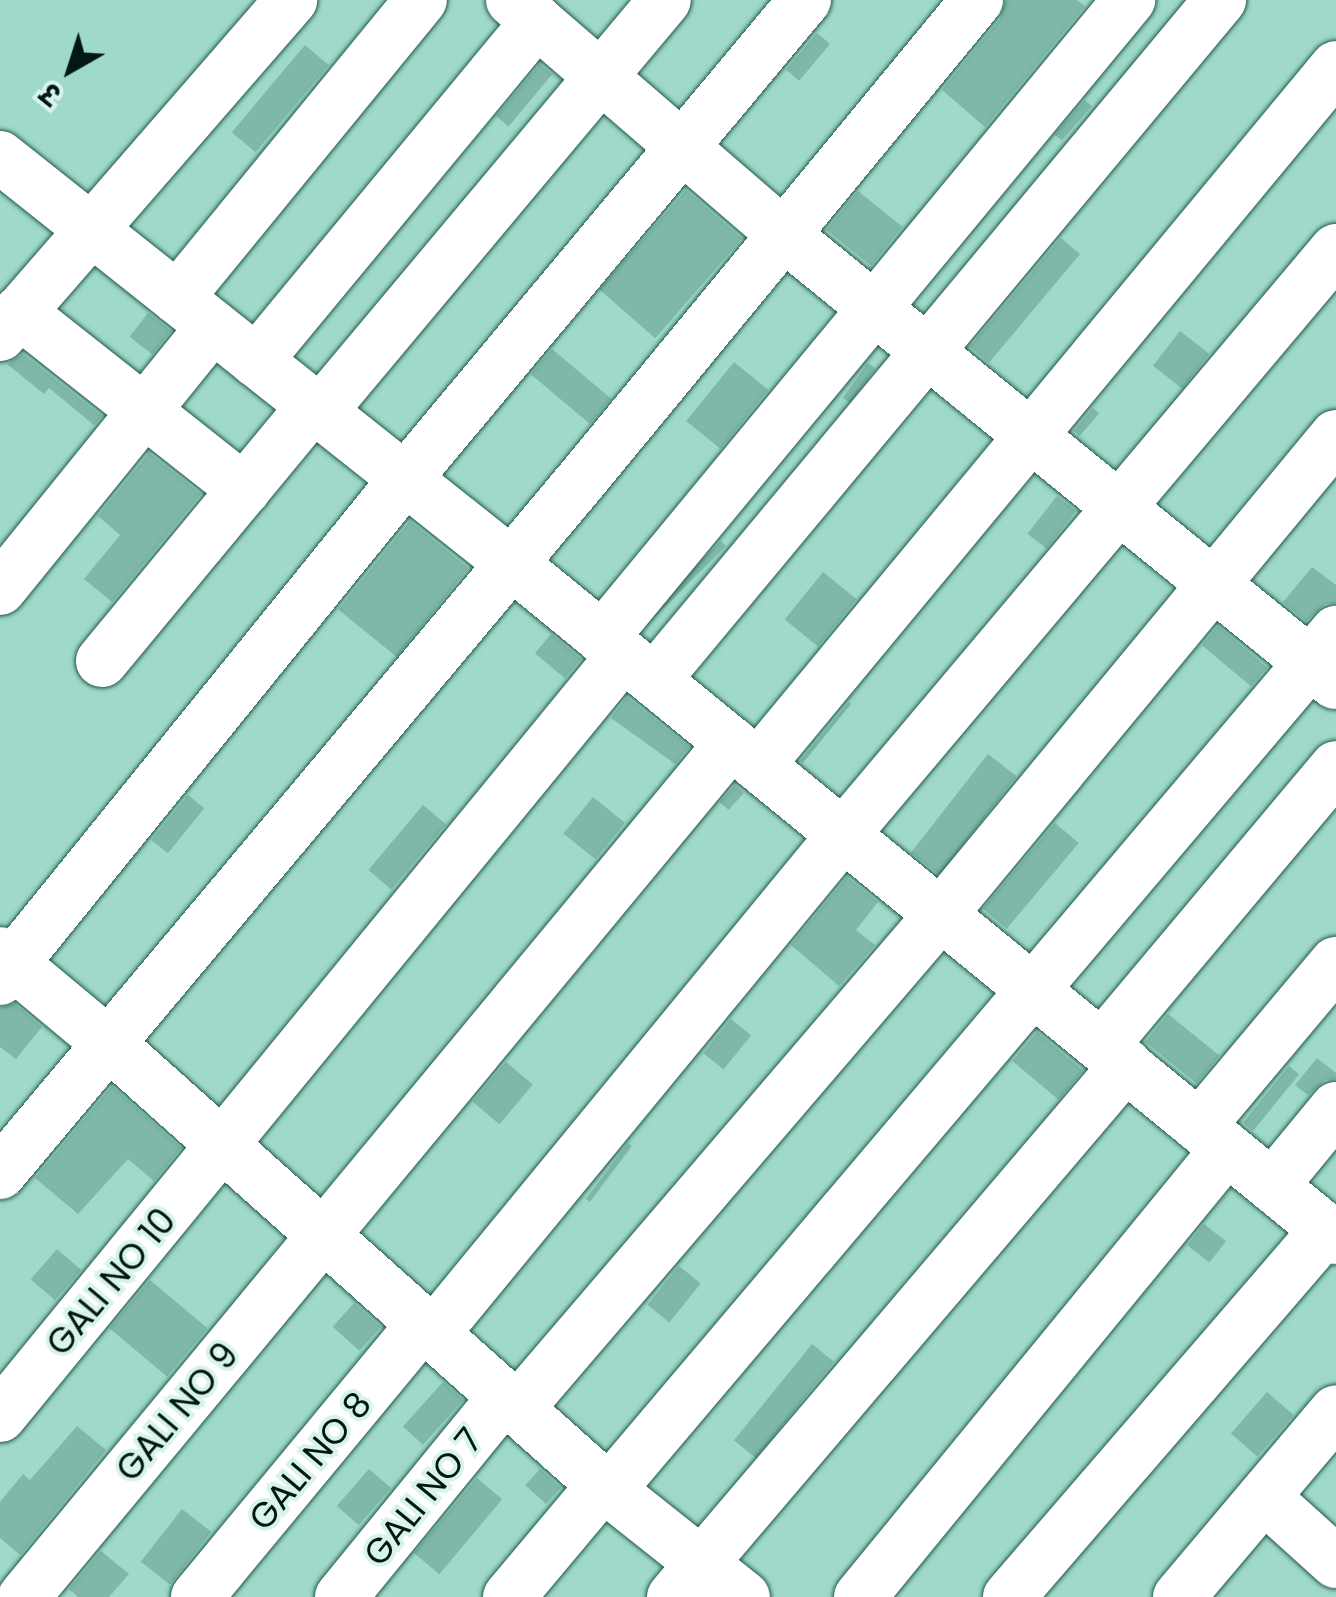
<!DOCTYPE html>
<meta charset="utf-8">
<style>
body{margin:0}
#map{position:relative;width:1336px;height:1597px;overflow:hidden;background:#9fd9c9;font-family:Poppins,"Noto Sans Devanagari",sans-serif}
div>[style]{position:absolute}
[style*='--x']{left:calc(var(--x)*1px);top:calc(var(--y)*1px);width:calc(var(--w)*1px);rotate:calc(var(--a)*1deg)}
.building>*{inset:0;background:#7fb8a9;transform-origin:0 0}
.roads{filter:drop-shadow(0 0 2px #21594d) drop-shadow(0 0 2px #21594d)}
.minor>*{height:52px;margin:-26px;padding:0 26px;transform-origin:26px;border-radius:26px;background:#fff}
span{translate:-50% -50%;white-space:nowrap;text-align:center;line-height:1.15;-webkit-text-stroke:8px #d7f3eb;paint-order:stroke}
.street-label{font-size:35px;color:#021813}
.north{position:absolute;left:20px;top:20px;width:100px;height:100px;-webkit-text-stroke:8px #d7f3eb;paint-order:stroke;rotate:219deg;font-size:28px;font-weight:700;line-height:40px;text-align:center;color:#021813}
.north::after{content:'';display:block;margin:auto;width:35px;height:45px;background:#021813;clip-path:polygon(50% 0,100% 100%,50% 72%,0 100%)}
</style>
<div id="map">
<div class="building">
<i style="clip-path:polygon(1006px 0,1077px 0,1085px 6px,985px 127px,942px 90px,1000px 19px)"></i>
<i style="left:817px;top:33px;width:17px;height:48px;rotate:40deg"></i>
<i style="left:305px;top:45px;width:31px;height:114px;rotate:40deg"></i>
<i style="left:540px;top:64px;width:16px;height:68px;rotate:40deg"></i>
<i style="left:1085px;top:100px;width:9px;height:46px;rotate:41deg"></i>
<i style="left:686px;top:190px;width:74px;height:132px;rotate:41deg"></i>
<i style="left:858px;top:191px;width:57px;height:50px;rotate:39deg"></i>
<i style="left:1061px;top:238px;width:25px;height:142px;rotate:40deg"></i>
<i style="left:148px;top:313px;width:29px;height:30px;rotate:38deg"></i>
<i style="left:1180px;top:331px;width:37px;height:44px;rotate:38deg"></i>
<i style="left:552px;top:349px;width:77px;height:33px;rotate:40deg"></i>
<i style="clip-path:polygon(23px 354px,102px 416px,94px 425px,49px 388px,44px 394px,7px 364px)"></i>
<i style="left:734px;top:362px;width:44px;height:76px;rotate:39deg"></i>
<i style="left:868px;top:363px;width:9px;height:43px;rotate:36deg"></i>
<i style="left:1093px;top:408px;width:8px;height:30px;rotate:40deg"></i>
<i style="clip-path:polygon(149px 453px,201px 494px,112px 602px,84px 579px,120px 535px,98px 516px)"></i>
<i style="left:1057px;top:496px;width:24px;height:48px;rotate:38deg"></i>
<i style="left:410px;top:521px;width:75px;height:114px;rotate:39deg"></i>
<i style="left:721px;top:541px;width:7px;height:120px;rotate:45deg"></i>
<i style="clip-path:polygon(1312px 567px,1336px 585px,1336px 603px,1325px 604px,1306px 621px,1283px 602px)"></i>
<i style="left:823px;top:572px;width:43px;height:61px;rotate:39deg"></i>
<i style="left:1218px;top:626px;width:64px;height:25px;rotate:40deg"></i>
<i style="left:551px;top:634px;width:39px;height:25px;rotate:40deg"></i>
<i style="clip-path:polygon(627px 697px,689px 747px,675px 764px,611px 718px)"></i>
<i style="clip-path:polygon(849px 702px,851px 704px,803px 763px,800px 761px)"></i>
<i style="left:988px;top:754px;width:36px;height:125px;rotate:38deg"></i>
<i style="left:735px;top:785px;width:12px;height:23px;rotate:42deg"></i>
<i style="left:188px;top:795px;width:21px;height:58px;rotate:39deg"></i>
<i style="left:593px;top:797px;width:41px;height:47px;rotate:39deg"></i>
<i style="left:423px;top:805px;width:30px;height:85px;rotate:40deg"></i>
<i style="left:1055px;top:823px;width:31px;height:112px;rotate:40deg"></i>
<i style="clip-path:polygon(847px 877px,878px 902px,856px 930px,875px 945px,839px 986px,791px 945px)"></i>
<i style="clip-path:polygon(15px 1004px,42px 1027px,16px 1059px,0 1047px,0 1008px)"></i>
<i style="left:1168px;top:1014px;width:66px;height:36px;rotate:39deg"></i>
<i style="left:731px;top:1019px;width:26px;height:44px;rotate:39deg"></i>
<i style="left:1037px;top:1032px;width:60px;height:38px;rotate:40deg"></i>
<i style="clip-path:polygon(1317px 1058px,1336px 1073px,1336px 1079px,1325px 1080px,1308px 1095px,1295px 1085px)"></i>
<i style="left:506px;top:1062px;width:35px;height:52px;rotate:40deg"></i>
<i style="left:1289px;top:1066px;width:13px;height:73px;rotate:39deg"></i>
<i style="clip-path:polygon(112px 1086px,181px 1148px,154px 1181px,128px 1159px,78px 1214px,35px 1178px)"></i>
<i style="left:628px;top:1143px;width:5px;height:70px;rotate:37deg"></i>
<i style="left:1204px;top:1224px;width:28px;height:27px;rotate:38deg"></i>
<i style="left:57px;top:1249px;width:32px;height:40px;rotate:41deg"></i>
<i style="left:679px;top:1266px;width:28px;height:50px;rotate:39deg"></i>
<i style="left:150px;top:1280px;width:75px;height:63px;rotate:40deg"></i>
<i style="left:354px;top:1303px;width:36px;height:32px;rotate:42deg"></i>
<i style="left:812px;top:1344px;width:28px;height:124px;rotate:39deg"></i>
<i style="left:443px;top:1382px;width:27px;height:60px;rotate:42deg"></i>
<i style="left:1267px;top:1392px;width:35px;height:55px;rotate:41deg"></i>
<i style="clip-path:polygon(77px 1426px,106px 1450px,20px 1555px,0 1538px,0 1502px,23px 1474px,30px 1480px)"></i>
<i style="left:369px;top:1469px;width:29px;height:49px;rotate:41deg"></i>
<i style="left:540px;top:1469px;width:28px;height:22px;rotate:42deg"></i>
<i style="left:477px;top:1478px;width:33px;height:98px;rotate:40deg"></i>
<i style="left:182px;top:1509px;width:37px;height:67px;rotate:38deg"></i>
<i style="clip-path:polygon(101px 1551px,129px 1574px,109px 1597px,78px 1597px,69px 1589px)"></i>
</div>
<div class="roads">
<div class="minor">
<i style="--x:512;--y:0;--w:359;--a:40.8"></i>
<i style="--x:784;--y:235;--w:710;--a:39.11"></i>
<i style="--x:0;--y:157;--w:653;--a:38.47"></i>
<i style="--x:511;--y:563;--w:1066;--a:39.29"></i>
<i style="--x:177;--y:298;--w:385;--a:-50.7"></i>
<i style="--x:19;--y:312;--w:287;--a:38.3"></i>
<i style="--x:0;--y:335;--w:444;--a:-49"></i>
<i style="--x:256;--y:361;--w:441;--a:-50.4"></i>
<i style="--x:320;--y:412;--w:537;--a:-50.06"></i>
<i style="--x:0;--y:589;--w:338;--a:-51"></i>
<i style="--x:602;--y:638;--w:828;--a:-50.44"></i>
<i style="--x:102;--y:661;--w:331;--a:-50.4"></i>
<i style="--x:654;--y:680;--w:885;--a:-50.23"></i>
<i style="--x:758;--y:765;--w:906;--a:-50.37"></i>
<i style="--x:0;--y:953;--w:139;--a:39.8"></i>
<i style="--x:107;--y:1042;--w:665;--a:41.77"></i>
<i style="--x:603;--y:1485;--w:180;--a:38.5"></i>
<i style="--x:0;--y:979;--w:643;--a:-50.99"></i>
<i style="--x:405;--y:479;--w:624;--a:-50.14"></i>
<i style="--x:1102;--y:1046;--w:364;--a:-50"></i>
<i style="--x:1199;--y:1126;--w:213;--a:-50"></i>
<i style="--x:0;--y:1173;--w:909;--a:-50"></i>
<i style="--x:584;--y:477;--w:618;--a:-50.51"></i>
<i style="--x:1272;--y:1186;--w:101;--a:-50.6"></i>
<i style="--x:433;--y:1334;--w:646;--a:-50.59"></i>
<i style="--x:843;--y:835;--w:765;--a:-49.88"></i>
<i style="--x:517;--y:1409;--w:652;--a:-49.42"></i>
<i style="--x:941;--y:914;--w:620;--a:-50.43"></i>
<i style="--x:0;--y:1416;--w:983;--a:-50.69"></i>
<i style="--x:609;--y:1490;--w:1125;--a:-49.72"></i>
<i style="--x:1264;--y:1497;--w:97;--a:42.1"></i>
<i style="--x:24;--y:1597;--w:1109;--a:-50.38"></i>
<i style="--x:197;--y:1597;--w:353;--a:-50.4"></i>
<i style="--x:341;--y:1597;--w:258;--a:-50.8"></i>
<i style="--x:509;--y:1597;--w:146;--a:-50"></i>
<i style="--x:673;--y:1597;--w:699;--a:-49.59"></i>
<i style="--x:860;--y:1597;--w:579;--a:-50.68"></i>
<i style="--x:1009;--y:1597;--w:485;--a:-49.2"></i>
<i style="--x:1179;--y:1597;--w:243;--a:-49.8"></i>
</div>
</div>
<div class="street-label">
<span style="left:111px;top:1282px;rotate:-50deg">GALI NO 10</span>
<span style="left:177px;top:1412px;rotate:-50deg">GALI NO 9</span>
<span style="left:310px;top:1461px;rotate:-50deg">GALI NO 8</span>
<span style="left:423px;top:1497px;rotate:-51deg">GALI NO 7</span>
</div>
<div class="north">उ</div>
</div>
